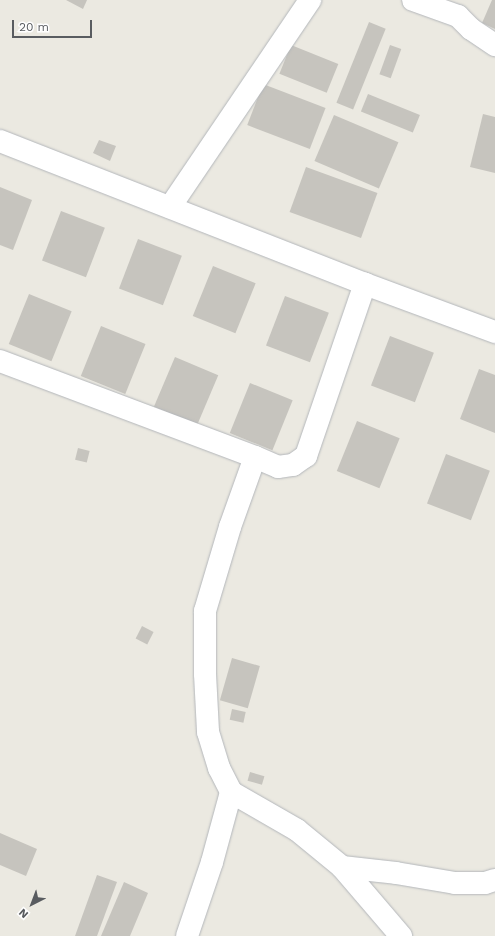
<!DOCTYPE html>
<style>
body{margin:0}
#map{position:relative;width:495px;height:936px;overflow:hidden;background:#ebe9e1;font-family:"Work Sans",sans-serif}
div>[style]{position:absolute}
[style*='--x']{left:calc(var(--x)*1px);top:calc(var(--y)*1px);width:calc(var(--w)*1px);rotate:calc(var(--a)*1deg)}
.building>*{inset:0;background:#c6c4be;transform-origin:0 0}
.roads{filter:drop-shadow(0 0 1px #b3b6ba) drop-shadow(0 0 1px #b3b6ba)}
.street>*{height:22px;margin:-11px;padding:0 11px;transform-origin:11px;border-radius:11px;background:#fff}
span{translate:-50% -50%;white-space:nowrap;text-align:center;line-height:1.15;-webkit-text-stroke:4px #fff;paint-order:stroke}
.north{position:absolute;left:12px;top:884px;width:40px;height:40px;-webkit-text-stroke:3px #fff;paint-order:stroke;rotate:222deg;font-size:11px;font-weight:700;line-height:16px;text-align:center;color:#595c60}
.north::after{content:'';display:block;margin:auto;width:14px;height:18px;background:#595c60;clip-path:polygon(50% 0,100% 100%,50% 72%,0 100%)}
.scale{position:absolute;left:12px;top:20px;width:80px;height:18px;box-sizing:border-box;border:2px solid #595c60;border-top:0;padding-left:5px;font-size:12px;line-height:14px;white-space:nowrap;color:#595c60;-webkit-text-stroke:3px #fff;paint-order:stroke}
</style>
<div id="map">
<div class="building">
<i style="clip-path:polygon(66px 0,87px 0,83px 9px)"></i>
<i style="clip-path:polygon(492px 0,495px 0,495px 29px,482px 23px)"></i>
<i style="left:369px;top:22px;width:18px;height:87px;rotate:22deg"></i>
<i style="left:291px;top:45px;width:51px;height:31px;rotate:22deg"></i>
<i style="left:390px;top:45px;width:12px;height:31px;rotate:20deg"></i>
<i style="left:263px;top:84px;width:67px;height:44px;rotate:21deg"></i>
<i style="left:368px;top:94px;width:56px;height:19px;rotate:22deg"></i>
<i style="clip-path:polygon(483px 114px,495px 117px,495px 173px,470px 167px)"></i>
<i style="left:334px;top:115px;width:70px;height:50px;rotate:23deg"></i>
<i style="clip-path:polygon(99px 140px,116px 146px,110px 161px,93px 153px)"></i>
<i style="left:306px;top:167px;width:76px;height:48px;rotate:20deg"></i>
<i style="clip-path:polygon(0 187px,32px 200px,13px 250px,0 245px)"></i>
<i style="left:61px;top:211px;width:47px;height:53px;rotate:21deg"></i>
<i style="left:138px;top:239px;width:47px;height:53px;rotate:21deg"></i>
<i style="left:213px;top:266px;width:46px;height:54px;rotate:22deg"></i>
<i style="left:29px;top:294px;width:46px;height:54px;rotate:22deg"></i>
<i style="left:285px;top:296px;width:47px;height:53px;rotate:21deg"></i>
<i style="left:101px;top:326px;width:48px;height:54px;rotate:22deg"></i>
<i style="left:390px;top:336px;width:47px;height:53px;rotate:21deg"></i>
<i style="left:175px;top:357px;width:47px;height:54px;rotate:23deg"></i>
<i style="clip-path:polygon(479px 369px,495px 375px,495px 433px,460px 419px)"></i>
<i style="left:250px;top:383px;width:46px;height:54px;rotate:22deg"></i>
<i style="left:357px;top:421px;width:46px;height:54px;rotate:22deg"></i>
<i style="left:78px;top:448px;width:12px;height:12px;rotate:14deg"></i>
<i style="left:446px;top:454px;width:47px;height:53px;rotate:21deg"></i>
<i style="left:142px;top:626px;width:13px;height:14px;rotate:27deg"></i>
<i style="left:232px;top:658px;width:29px;height:44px;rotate:16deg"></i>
<i style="left:232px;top:709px;width:14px;height:11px;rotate:12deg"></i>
<i style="left:250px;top:772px;width:15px;height:9px;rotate:16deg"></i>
<i style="clip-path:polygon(0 833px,37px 849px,26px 876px,0 865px)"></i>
<i style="clip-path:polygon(97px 875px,117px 882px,97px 936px,75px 936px)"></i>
<i style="clip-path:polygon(124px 882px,148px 893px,130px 936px,101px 936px)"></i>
</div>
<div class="roads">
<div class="street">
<i style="--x:413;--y:0;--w:48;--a:19.6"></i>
<i style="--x:458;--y:16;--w:18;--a:45"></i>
<i style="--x:471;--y:29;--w:29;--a:34"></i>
<i style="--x:0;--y:141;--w:392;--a:21.4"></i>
<i style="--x:365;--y:284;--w:139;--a:20.3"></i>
<i style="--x:170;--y:207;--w:250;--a:-55.9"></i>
<i style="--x:0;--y:361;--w:272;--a:20.6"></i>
<i style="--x:255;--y:457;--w:25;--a:23"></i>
<i style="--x:278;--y:467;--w:15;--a:-8"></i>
<i style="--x:293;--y:465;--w:16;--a:-35"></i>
<i style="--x:306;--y:456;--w:182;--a:-71.1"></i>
<i style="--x:255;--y:457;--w:74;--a:109.7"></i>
<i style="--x:230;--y:527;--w:88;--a:106.6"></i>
<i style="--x:205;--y:611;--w:63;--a:90"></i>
<i style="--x:205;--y:674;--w:58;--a:87"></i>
<i style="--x:208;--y:732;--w:38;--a:73"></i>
<i style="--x:219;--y:768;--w:27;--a:63"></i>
<i style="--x:231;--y:792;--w:76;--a:29.9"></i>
<i style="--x:297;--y:830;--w:58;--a:39.4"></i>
<i style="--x:342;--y:867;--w:91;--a:49.5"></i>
<i style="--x:342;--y:867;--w:54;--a:6.3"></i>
<i style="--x:396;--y:873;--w:60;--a:9.6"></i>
<i style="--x:455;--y:883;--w:30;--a:0"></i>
<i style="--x:485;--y:883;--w:10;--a:-17"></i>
<i style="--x:187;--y:936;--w:78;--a:-71.3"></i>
<i style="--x:212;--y:862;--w:73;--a:-74.8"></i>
</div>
</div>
<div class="north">N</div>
<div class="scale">20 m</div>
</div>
